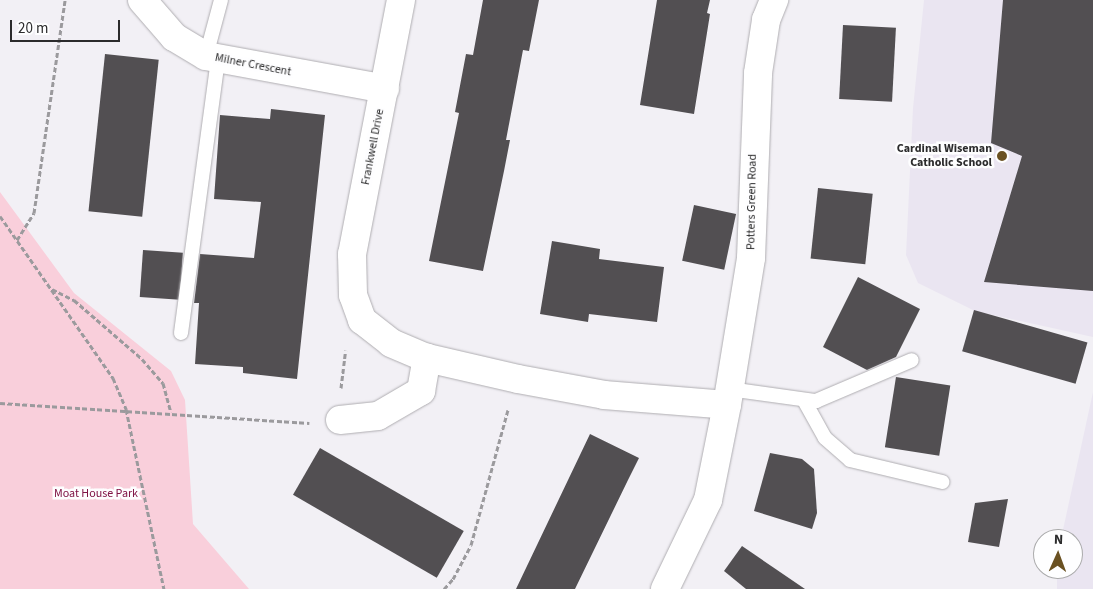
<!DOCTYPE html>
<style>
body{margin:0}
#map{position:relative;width:1093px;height:589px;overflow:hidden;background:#f2f0f5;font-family:"Source Sans 3",sans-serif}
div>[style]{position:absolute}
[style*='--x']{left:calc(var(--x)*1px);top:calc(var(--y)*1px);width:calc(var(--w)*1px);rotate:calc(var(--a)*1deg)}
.built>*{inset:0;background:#eae5f1}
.green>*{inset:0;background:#f9cfdb}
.building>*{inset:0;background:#524f52;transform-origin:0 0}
.path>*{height:3px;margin-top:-1.5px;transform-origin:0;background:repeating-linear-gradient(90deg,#9b9a9d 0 5px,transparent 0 7.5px)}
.roads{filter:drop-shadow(0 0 1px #afadb1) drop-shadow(0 0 1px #afadb1)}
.service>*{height:14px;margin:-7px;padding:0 7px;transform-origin:7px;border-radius:7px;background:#fff}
.minor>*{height:28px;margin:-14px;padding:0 14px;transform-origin:14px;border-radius:14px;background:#fff}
.dots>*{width:14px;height:14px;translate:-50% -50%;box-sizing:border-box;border:2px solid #fefeff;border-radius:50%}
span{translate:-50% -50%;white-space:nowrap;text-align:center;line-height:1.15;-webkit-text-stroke:5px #fefeff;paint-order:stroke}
.street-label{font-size:12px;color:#2b2b2c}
.poi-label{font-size:12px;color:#2b2b2c;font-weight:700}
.right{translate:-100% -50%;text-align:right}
.park-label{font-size:12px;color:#801446}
.north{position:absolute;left:1033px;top:529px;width:50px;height:50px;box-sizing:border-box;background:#fefeff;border:1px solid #aaaaab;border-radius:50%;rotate:2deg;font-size:14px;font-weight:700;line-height:20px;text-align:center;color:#2b2b2c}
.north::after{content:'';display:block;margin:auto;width:18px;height:22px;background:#6a5122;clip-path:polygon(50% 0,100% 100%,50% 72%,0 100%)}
.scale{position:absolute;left:10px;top:20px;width:110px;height:22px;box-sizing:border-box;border:2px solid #2b2b2c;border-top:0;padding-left:6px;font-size:15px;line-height:18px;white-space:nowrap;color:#2b2b2c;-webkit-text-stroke:4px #fefeff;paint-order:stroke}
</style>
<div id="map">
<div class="built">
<i style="clip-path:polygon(924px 0,1093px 0,1093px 337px,975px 311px,918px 283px,906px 255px,913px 108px)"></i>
<i style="clip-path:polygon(1093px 392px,1093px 589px,1057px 589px,1057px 569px,1073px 569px,1073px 539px,1061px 539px)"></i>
</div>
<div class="green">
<i style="clip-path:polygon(0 192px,74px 293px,171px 371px,185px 400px,193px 524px,249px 589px,0 589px)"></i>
</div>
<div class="building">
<i style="clip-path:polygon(483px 0,539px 0,529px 51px,523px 50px,506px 140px,510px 140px,504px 171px,483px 271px,429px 261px,459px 113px,455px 112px,466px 54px,473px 55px)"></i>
<i style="clip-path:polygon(657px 0,710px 0,707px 13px,710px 14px,694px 114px,640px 105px)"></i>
<i style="clip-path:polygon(1003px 0,1093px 0,1093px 291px,984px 282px,1022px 156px,991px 143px)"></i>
<i style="left:843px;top:25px;width:53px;height:74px;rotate:3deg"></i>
<i style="left:105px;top:54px;width:54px;height:158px;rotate:6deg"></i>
<i style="clip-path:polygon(271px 109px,325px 115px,297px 379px,243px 373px,243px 367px,195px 364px,199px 303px,194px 303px,200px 254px,254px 258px,261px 202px,214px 199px,220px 115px,270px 119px)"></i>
<i style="left:818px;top:188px;width:55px;height:71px;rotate:6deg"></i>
<i style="left:694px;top:205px;width:43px;height:57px;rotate:12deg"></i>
<i style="clip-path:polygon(552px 241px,600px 249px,599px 259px,664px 267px,657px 322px,589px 314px,588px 322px,540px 314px)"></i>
<i style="left:143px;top:250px;width:40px;height:47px;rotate:4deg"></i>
<i style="clip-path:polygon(858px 277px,920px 309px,896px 357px,867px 370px,823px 347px)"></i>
<i style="left:974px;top:310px;width:118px;height:43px;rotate:16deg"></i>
<i style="left:896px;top:377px;width:55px;height:71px;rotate:9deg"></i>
<i style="clip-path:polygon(590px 434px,639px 458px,628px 480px,575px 589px,516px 589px)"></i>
<i style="left:320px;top:448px;width:166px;height:54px;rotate:30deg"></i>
<i style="clip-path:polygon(770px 453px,802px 459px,814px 469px,817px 513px,812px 529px,754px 511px)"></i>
<i style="clip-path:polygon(1008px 499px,999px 547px,968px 542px,975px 503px)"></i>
<i style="clip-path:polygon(742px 546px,805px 589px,746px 589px,724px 571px)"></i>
</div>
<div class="path">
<i style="--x:0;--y:216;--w:198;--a:55.1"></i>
<i style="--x:113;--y:378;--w:34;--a:67"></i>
<i style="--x:126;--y:409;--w:184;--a:78.1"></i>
<i style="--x:17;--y:240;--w:32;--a:-58"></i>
<i style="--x:34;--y:213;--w:215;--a:-81.7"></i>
<i style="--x:52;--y:289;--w:25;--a:27"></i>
<i style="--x:74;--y:300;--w:90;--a:40.9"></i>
<i style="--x:142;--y:359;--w:32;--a:49"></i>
<i style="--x:163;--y:383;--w:30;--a:75"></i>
<i style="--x:341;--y:388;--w:38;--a:-83"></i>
<i style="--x:0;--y:403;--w:310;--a:3.7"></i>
<i style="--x:444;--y:589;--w:13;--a:-48"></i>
<i style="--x:453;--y:579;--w:38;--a:-62"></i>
<i style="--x:471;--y:545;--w:140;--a:-74.7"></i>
</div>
<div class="roads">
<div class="service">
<i style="--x:206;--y:56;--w:58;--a:-75"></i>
<i style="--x:181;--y:333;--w:277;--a:-82.3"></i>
<i style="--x:729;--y:389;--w:88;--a:7.9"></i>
<i style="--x:816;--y:401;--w:104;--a:-23.1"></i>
<i style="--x:805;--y:402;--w:41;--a:60.9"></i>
<i style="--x:825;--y:438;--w:33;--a:41"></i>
<i style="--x:850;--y:460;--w:95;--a:13.4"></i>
</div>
<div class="minor">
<i style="--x:142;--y:0;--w:49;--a:49.1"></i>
<i style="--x:174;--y:37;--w:37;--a:31"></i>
<i style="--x:206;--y:56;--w:182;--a:10.4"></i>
<i style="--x:401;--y:0;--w:259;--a:100.9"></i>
<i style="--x:352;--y:254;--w:41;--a:88.6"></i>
<i style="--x:353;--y:295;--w:27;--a:70"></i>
<i style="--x:362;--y:320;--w:37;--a:38"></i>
<i style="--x:391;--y:343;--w:39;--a:23"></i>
<i style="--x:427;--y:358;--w:93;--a:13"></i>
<i style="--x:518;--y:379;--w:87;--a:10.5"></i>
<i style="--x:604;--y:395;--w:123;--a:4.6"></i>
<i style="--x:727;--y:405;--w:149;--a:-80.7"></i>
<i style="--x:751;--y:258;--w:185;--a:-87.8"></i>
<i style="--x:758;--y:73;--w:54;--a:-81.4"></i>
<i style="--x:766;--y:20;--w:22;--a:-68"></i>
<i style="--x:340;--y:420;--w:38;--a:-6"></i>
<i style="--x:378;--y:416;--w:50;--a:-30.2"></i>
<i style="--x:421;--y:391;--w:34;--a:-80"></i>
<i style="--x:665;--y:589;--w:99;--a:-64.2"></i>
<i style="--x:708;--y:500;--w:97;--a:-78.7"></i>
</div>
</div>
<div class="dots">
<i style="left:1002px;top:156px;background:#6a5122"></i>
</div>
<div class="street-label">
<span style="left:253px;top:65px;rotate:11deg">Milner Crescent</span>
<span style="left:373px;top:147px;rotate:-79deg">Frankwell Drive</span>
<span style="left:752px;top:202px;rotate:-89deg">Potters Green Road</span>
</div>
<div class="poi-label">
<span class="right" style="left:992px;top:156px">Cardinal Wiseman<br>Catholic School</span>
</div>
<div class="park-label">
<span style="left:96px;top:494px">Moat House Park</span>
</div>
<div class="north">N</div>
<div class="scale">20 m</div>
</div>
